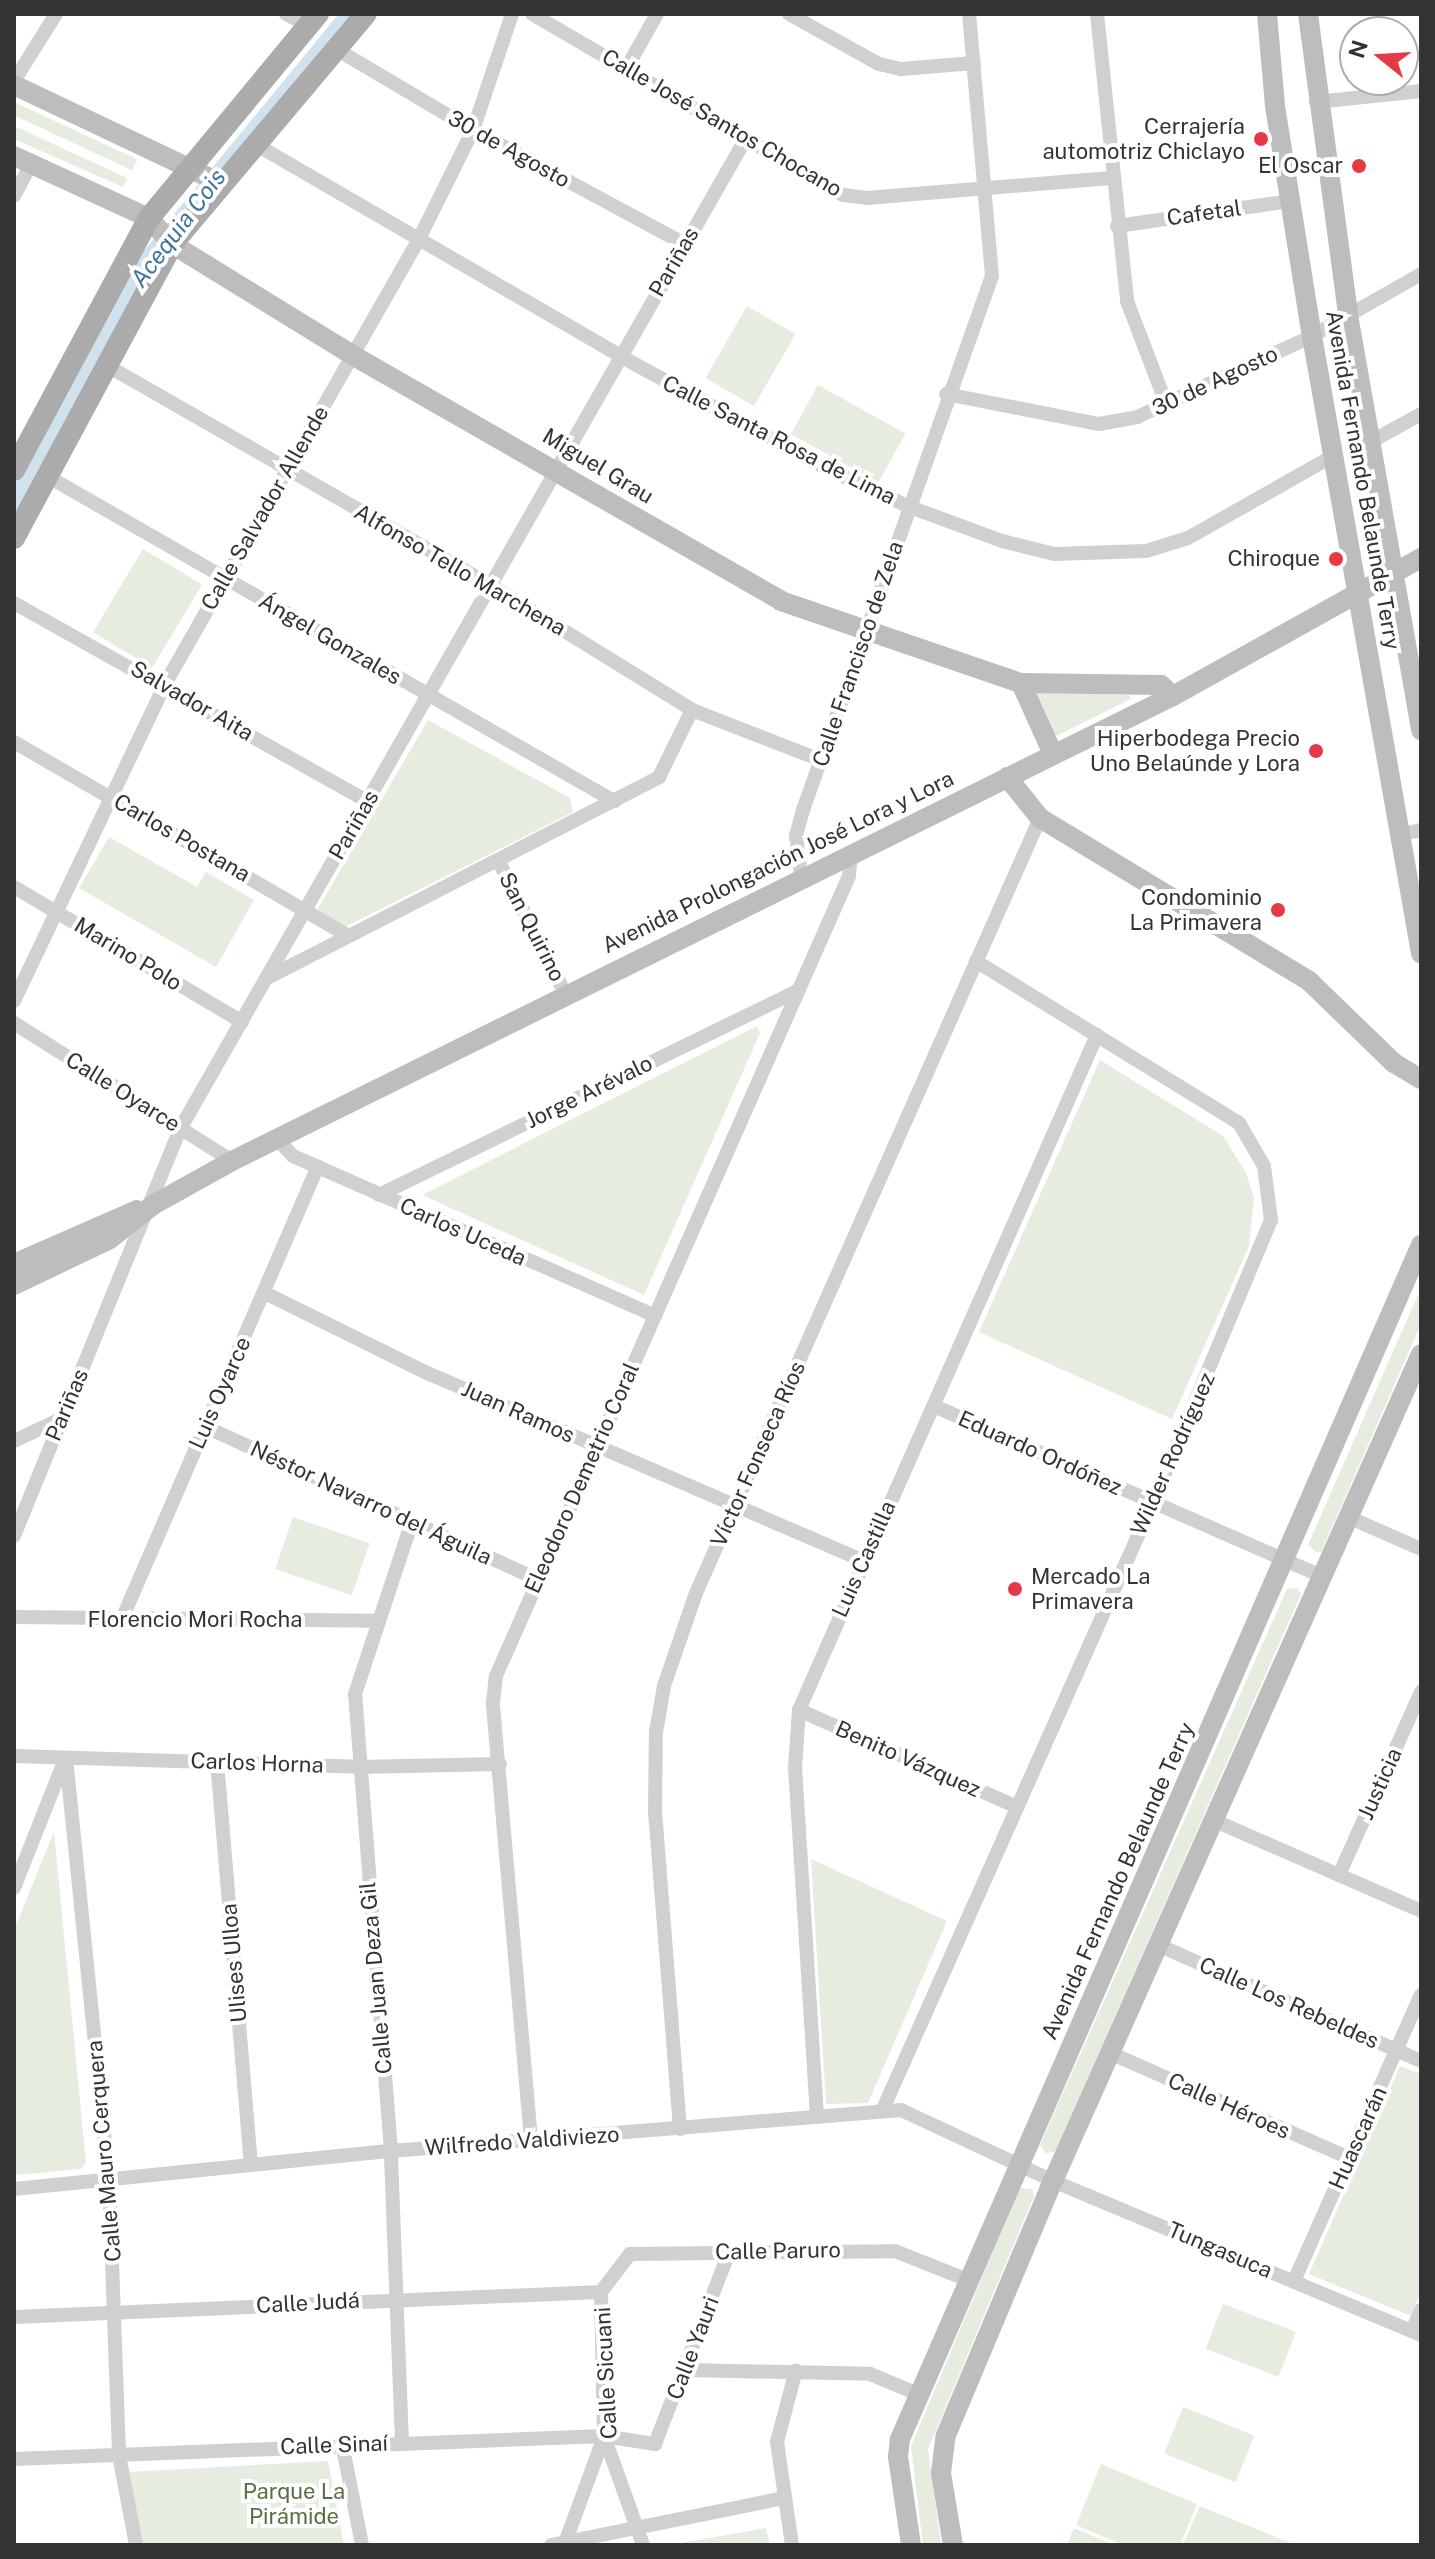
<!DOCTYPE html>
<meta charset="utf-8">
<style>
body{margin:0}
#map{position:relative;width:1435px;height:2559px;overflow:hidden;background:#fff;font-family:"Public Sans",sans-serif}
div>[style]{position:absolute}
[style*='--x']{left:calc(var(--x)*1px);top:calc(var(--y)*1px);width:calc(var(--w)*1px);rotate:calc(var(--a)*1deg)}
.green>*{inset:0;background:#e6ecdf;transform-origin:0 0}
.canal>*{height:18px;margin:-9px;padding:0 9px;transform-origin:9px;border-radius:9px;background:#cfe2ee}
.street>*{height:14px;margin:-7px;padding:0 7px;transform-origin:7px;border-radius:7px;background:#d0d0d0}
.secondary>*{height:20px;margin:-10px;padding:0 10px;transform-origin:10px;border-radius:10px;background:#bdbdbd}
.primary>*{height:22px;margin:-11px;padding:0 11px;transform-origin:11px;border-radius:11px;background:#ababab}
.dots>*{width:22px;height:22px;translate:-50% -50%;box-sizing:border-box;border:4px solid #fff;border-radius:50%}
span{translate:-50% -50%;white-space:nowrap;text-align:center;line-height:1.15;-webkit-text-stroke:8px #fff;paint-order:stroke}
.street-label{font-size:22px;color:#333}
.poi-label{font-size:22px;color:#333}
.right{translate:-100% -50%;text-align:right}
.left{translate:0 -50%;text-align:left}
.park-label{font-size:22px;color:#56703f}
.water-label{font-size:24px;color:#3f7597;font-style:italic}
.frame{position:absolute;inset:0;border:16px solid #333;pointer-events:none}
.north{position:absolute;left:1339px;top:16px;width:80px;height:80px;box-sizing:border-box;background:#fff;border:2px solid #adadad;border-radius:50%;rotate:288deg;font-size:22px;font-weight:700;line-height:32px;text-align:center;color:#333}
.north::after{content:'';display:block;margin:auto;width:28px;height:36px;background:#e63946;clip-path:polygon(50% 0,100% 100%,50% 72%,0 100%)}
</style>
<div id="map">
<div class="green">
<i style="left:14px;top:102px;width:136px;height:12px;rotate:25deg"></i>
<i style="clip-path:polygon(14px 126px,127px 178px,123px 187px,14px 139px)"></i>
<i style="left:747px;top:306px;width:56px;height:83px;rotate:30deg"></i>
<i style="left:818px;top:385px;width:100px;height:56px;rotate:29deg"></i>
<i style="left:143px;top:549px;width:69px;height:97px;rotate:31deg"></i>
<i style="clip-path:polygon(1037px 693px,1129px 695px,1131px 699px,1056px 736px)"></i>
<i style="clip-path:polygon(428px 720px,570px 798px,573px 812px,343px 928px,316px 912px)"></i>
<i style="clip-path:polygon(109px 837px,197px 887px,206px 872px,254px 900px,216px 967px,79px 888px)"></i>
<i style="clip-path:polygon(757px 1026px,760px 1033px,644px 1295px,422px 1195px)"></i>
<i style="clip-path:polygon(1100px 1060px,1223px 1136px,1246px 1173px,1254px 1198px,1249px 1246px,1172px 1419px,979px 1332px)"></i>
<i style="clip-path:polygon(1421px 1288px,1421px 1324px,1321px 1552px,1316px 1552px,1308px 1545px)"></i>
<i style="left:293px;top:1517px;width:81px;height:55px;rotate:19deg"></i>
<i style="clip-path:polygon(1297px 1588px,1301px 1594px,1055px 2152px,1046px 2153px,1040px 2145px,1287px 1589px)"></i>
<i style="clip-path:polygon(54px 1832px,86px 2163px,81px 2169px,14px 2175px,14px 1930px)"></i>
<i style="clip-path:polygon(811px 1859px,947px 1921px,868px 2103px,826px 2104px)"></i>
<i style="clip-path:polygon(1400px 2066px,1421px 2074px,1421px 2291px,1411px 2316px,1309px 2274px)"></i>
<i style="clip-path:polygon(1020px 2188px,1032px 2189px,1034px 2196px,928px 2449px,941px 2545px,923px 2545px,911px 2446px)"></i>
<i style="left:1223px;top:2304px;width:78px;height:48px;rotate:21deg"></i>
<i style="left:1183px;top:2407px;width:77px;height:50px;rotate:22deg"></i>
<i style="clip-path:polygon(328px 2461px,344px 2545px,142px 2545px,129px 2472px)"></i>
<i style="clip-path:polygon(1101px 2464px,1197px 2504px,1180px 2545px,1123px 2545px,1076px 2525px)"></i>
<i style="clip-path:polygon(1200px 2506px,1295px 2545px,1183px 2545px)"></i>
<i style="clip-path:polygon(766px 2528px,770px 2545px,671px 2545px)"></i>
<i style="clip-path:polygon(1074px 2528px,1114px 2545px,1067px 2545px)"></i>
</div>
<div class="canal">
<i style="--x:14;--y:505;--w:273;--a:-61.6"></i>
<i style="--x:144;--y:265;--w:325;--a:-50.6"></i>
</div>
<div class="street">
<i style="--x:286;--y:14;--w:25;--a:27"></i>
<i style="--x:532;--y:14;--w:360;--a:30.2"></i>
<i style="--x:843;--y:195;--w:24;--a:7"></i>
<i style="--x:867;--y:198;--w:245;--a:-4.7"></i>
<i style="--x:789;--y:14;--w:103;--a:29.1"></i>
<i style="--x:879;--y:64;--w:23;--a:13"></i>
<i style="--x:901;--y:69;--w:73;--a:-4.7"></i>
<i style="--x:1097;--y:14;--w:289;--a:84"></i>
<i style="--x:1127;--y:301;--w:112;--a:69.1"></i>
<i style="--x:336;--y:49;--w:159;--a:30.6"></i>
<i style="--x:473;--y:130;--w:241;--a:28.3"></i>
<i style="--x:626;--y:69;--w:63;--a:-60.6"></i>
<i style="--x:14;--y:81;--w:79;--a:-57.9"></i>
<i style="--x:1316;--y:102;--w:106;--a:-6"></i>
<i style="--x:255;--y:144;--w:422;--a:30.1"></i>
<i style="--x:620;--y:356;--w:236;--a:28.6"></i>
<i style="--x:827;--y:469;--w:91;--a:24.6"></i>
<i style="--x:910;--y:507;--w:98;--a:20.3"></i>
<i style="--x:1002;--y:541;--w:54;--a:14"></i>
<i style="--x:1054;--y:554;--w:92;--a:-1.9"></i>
<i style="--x:1146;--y:551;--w:44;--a:-17.2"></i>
<i style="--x:1188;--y:538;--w:167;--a:-29.5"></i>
<i style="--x:14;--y:196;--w:36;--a:-62"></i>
<i style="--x:1117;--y:226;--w:175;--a:-8.2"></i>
<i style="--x:106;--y:365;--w:443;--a:29.8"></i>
<i style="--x:490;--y:585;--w:238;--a:31.7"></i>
<i style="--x:692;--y:710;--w:138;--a:21.2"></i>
<i style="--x:946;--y:394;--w:156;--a:11.1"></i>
<i style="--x:1099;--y:424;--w:39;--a:-10"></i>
<i style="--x:1137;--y:417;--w:193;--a:-24.8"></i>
<i style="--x:1312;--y:336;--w:125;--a:-29.6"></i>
<i style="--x:1370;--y:442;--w:58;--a:-28.8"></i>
<i style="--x:47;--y:476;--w:654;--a:29.82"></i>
<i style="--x:14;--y:603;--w:406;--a:29.3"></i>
<i style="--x:14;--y:742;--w:387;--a:30.1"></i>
<i style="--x:1402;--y:834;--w:19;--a:-12"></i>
<i style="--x:498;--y:860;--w:149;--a:63.3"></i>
<i style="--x:801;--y:876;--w:40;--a:-97.1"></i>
<i style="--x:796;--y:836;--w:27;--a:-75"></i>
<i style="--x:803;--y:810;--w:566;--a:-70.51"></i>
<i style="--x:992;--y:276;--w:263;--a:-95"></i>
<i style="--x:14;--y:887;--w:265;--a:30.6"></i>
<i style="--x:267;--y:978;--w:441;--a:-27.1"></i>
<i style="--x:659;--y:777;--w:75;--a:-63.8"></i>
<i style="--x:14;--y:1001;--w:351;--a:-64.5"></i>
<i style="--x:165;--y:684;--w:512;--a:-60.28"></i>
<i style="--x:419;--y:239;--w:122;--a:-63.6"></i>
<i style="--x:473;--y:130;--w:122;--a:-71.4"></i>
<i style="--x:14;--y:1023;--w:258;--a:32.3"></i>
<i style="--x:277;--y:1139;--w:23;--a:47"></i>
<i style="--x:293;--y:1156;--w:396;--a:23.8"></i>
<i style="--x:379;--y:1195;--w:467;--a:-26"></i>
<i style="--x:265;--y:1293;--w:178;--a:26.3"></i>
<i style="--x:425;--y:1372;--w:477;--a:23.3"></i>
<i style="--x:934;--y:1406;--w:424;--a:23.7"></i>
<i style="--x:206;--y:1427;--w:364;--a:24.7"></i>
<i style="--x:14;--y:1441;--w:52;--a:-25.1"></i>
<i style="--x:1348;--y:1517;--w:80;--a:23.7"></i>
<i style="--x:14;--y:1536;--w:440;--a:-67.8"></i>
<i style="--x:180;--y:1129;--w:1139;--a:-60.26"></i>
<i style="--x:14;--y:1617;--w:363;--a:0.6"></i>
<i style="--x:122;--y:1619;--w:493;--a:-66.6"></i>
<i style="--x:799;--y:1710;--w:239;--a:24"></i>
<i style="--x:14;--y:1756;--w:344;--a:1.8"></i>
<i style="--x:358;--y:1767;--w:142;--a:-1.2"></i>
<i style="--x:66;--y:1758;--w:424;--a:84.2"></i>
<i style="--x:109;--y:2180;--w:275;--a:87.9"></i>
<i style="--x:119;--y:2455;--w:92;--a:79.3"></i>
<i style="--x:217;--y:1761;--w:405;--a:85.2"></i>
<i style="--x:1213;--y:1820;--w:227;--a:23.6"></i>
<i style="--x:1339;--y:1875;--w:201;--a:-65.9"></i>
<i style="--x:14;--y:1888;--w:136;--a:-68.4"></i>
<i style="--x:1158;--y:1945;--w:287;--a:23.8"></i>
<i style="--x:1110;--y:2053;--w:261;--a:23.7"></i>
<i style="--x:883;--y:2109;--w:664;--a:-66.02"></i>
<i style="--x:1153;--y:1502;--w:306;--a:-67.3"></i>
<i style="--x:1271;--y:1220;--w:54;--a:-97.4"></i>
<i style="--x:1264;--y:1166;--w:50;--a:-120.2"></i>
<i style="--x:1239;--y:1123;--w:309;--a:-148.4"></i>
<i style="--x:817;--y:2117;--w:350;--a:-93.6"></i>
<i style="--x:795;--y:1768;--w:58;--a:-86.1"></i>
<i style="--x:799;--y:1710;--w:738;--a:-66.18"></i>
<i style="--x:680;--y:2129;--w:320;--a:-94.5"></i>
<i style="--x:655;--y:1810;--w:78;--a:-89.3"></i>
<i style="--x:656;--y:1732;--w:47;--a:-80.1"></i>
<i style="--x:664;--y:1686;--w:98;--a:-71"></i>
<i style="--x:696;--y:1593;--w:848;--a:-66.06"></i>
<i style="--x:531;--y:2140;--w:439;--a:-95"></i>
<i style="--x:493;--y:1703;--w:27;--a:-84"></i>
<i style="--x:496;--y:1676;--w:874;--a:-66.19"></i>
<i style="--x:849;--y:876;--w:23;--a:-85"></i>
<i style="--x:14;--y:2189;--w:379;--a:-5.8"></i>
<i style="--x:391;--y:2151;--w:512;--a:-4.6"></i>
<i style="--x:901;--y:2110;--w:168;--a:25"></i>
<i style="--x:1053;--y:2181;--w:399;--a:22.7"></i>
<i style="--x:1294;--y:2281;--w:313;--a:-66.1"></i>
<i style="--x:601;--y:2292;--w:48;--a:-52.7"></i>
<i style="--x:630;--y:2254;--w:265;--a:-0.6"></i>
<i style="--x:895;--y:2251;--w:79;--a:21.7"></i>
<i style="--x:601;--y:2292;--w:144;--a:88.8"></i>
<i style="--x:604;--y:2436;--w:116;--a:70.3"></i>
<i style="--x:14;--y:2317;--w:588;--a:-2.44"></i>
<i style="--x:1412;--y:2331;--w:23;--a:-67"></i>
<i style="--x:686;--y:2370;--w:184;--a:1.2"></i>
<i style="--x:870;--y:2374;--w:52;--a:22.6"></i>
<i style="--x:342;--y:2443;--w:104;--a:78.9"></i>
<i style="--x:402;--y:2443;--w:292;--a:-92.2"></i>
<i style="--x:391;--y:2151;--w:458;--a:-94.5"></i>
<i style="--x:355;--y:1694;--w:181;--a:-71.7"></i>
<i style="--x:14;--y:2459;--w:590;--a:-2.23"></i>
<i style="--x:604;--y:2436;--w:52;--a:8.9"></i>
<i style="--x:655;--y:2444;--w:206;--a:-68.9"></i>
<i style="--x:565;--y:2543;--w:113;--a:-69.8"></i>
<i style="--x:551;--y:2545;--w:238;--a:-11.4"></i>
<i style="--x:792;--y:2545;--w:104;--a:-98.3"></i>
<i style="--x:777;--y:2442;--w:74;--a:-75.2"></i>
</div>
<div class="secondary">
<i style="--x:1267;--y:14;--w:92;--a:85"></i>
<i style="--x:1275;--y:106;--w:233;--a:80.9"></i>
<i style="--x:1312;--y:336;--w:627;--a:79.98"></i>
<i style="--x:1308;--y:14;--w:304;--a:82.4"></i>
<i style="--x:1348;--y:315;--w:422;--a:80"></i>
<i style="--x:14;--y:85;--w:228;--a:25.4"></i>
<i style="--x:14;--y:156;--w:149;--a:24.7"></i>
<i style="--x:149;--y:218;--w:35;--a:49"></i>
<i style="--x:172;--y:244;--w:214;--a:31.6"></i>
<i style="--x:354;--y:356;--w:492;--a:29.8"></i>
<i style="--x:781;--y:601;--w:254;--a:18.9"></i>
<i style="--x:1021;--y:683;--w:140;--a:0.8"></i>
<i style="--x:1161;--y:685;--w:16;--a:43"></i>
<i style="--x:1021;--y:683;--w:78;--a:65.7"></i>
<i style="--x:1007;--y:777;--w:53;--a:51.2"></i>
<i style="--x:1040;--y:818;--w:315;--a:31.2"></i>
<i style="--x:1309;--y:981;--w:118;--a:44"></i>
<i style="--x:1394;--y:1063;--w:31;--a:31"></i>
<i style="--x:14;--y:1264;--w:134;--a:-23.7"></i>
<i style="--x:14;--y:1285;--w:106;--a:-25.6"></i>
<i style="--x:110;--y:1239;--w:55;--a:-38.3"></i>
<i style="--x:153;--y:1205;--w:90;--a:-29.1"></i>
<i style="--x:232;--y:1161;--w:1050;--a:-26.3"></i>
<i style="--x:1173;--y:696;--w:284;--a:-29.1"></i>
<i style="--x:911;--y:2545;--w:89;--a:-98.4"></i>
<i style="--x:898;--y:2457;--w:18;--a:-84"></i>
<i style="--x:900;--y:2439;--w:1303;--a:-66.43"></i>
<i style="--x:953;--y:2545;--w:73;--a:-99.5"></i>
<i style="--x:941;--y:2473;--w:38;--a:-83"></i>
<i style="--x:946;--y:2435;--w:276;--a:-67.2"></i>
<i style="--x:1053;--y:2181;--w:905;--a:-66.01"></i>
</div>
<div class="primary">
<i style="--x:14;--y:470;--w:286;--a:-61.8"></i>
<i style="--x:149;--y:218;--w:265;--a:-50.4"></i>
<i style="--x:14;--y:538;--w:334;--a:-61.7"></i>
<i style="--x:172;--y:244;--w:301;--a:-49.9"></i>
</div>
<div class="dots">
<i style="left:1261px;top:139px;background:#e63946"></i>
<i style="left:1359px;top:166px;background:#e63946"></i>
<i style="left:1336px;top:559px;background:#e63946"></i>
<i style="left:1316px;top:751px;background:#e63946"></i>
<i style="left:1278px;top:910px;background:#e63946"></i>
<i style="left:1015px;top:1589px;background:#e63946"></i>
</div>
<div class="street-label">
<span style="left:722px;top:123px;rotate:30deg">Calle José Santos Chocano</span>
<span style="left:509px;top:149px;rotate:29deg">30 de Agosto</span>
<span style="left:1204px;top:213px;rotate:-8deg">Cafetal</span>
<span style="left:674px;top:262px;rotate:-60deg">Pariñas</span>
<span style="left:1215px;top:381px;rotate:-25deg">30 de Agosto</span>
<span style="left:779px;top:440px;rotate:27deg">Calle Santa Rosa de Lima</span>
<span style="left:598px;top:466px;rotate:31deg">Miguel Grau</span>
<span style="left:1363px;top:480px;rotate:80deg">Avenida Fernando Belaunde Terry</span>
<span style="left:265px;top:508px;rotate:-60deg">Calle Salvador Allende</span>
<span style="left:460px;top:570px;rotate:30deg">Alfonso Tello Marchena</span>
<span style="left:330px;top:639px;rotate:30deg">Ángel Gonzales</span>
<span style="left:858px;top:654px;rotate:-71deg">Calle Francisco de Zela</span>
<span style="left:192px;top:701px;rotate:30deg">Salvador Aita</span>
<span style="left:354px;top:825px;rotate:-60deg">Pariñas</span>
<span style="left:182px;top:838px;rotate:30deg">Carlos Postana</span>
<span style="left:778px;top:862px;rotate:-26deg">Avenida Prolongación José Lora y Lora</span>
<span style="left:532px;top:927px;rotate:63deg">San Quirino</span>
<span style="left:128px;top:954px;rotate:31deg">Marino Polo</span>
<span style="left:123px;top:1092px;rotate:32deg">Calle Oyarce</span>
<span style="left:589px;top:1092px;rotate:-26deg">Jorge Arévalo</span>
<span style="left:463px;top:1232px;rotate:24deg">Carlos Uceda</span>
<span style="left:220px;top:1393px;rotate:-66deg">Luis Oyarce</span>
<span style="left:67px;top:1405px;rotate:-67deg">Pariñas</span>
<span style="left:518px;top:1412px;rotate:24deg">Juan Ramos</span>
<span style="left:1040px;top:1453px;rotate:24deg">Eduardo Ordóñez</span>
<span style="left:758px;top:1454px;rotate:-66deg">Víctor Fonseca Ríos</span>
<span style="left:1173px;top:1454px;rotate:-66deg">Wilder Rodríguez</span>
<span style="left:582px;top:1478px;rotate:-66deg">Eleodoro Demetrio Coral</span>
<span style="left:371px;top:1503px;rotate:25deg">Néstor Navarro del Águila</span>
<span style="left:864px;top:1559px;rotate:-66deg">Luis Castilla</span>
<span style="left:195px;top:1620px">Florencio Mori Rocha</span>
<span style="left:908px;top:1759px;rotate:24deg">Benito Vázquez</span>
<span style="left:257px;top:1763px;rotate:2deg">Carlos Horna</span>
<span style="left:1380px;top:1784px;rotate:-66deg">Justicia</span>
<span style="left:1118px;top:1881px;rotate:-66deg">Avenida Fernando Belaunde Terry</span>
<span style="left:234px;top:1963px;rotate:-95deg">Ulises Ulloa</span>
<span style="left:376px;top:1978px;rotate:-95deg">Calle Juan Deza Gil</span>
<span style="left:1289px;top:2003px;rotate:24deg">Calle Los Rebeldes</span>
<span style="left:1229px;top:2106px;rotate:24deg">Calle Héroes</span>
<span style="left:1358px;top:2138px;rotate:-66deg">Huascarán</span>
<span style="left:522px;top:2141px;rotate:-4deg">Wilfredo Valdiviezo</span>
<span style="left:104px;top:2151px;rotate:-95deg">Calle Mauro Cerquera</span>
<span style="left:1220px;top:2250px;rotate:23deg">Tungasuca</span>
<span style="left:778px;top:2251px;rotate:-1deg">Calle Paruro</span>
<span style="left:308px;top:2303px;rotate:-3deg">Calle Judá</span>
<span style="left:693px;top:2348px;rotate:-69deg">Calle Yauri</span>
<span style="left:606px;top:2373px;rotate:-93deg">Calle Sicuani</span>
<span style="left:334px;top:2445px;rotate:-2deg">Calle Sinaí</span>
</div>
<div class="poi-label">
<span class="right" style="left:1245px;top:139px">Cerrajería<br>automotriz Chiclayo</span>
<span class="right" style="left:1343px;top:166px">El Oscar</span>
<span class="right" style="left:1320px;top:559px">Chiroque</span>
<span class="right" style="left:1300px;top:751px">Hiperbodega Precio<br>Uno Belaúnde y Lora</span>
<span class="right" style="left:1262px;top:910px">Condominio<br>La Primavera</span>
<span class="left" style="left:1031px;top:1589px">Mercado La<br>Primavera</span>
</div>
<div class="park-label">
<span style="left:294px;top:2504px">Parque La<br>Pirámide</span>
</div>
<div class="water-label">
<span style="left:178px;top:228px;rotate:-53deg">Acequia Cois</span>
</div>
<div class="frame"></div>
<div class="north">N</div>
</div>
